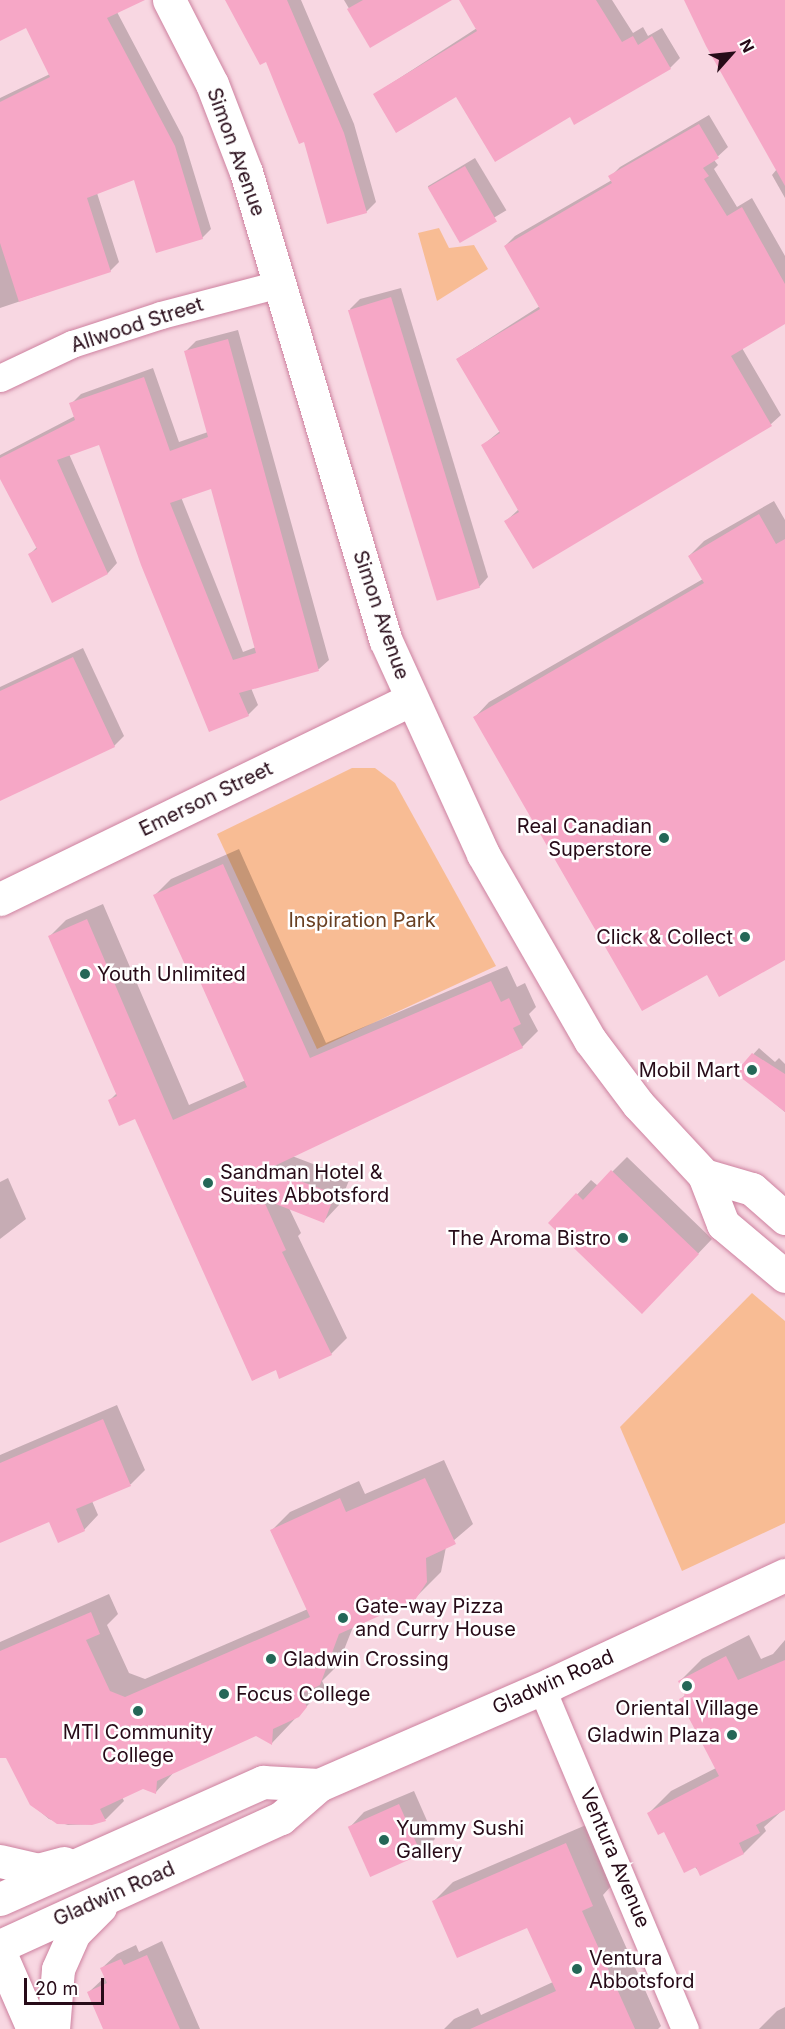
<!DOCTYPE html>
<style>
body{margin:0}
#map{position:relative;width:785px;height:2029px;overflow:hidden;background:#f8d7e2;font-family:Inter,sans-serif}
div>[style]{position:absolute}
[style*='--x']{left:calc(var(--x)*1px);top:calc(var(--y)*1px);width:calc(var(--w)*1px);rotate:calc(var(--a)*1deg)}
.green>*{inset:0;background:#f8bc94}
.shadow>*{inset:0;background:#0003;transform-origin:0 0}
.building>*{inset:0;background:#f6a7c6;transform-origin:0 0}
.roads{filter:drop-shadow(0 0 2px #cd819f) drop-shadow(0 0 2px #cd819f)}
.minor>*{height:27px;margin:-13.5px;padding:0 13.5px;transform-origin:13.5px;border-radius:13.5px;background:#fff}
.tertiary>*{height:33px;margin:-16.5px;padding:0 16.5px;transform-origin:16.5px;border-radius:16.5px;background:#fff}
.secondary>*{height:33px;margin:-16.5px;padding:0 16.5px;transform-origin:16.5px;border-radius:16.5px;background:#fff}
.dots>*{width:16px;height:16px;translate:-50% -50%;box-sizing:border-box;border:3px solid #fff;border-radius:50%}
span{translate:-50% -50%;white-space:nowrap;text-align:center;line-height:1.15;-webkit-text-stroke:5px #fff;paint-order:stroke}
.street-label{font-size:20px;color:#270b18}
.poi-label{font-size:20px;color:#270b18}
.right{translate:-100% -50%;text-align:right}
.left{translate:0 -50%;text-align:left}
.park-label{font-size:20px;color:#693f21}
.north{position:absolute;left:701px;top:24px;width:60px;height:60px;-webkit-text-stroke:4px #fff;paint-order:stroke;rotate:63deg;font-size:16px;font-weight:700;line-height:24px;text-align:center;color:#270b18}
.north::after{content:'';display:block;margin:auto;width:21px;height:27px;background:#270b18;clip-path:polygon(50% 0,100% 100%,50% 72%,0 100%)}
.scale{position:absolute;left:24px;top:1978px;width:80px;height:27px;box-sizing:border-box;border:3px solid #270b18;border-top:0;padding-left:8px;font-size:18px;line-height:21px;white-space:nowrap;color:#270b18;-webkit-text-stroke:4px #fff;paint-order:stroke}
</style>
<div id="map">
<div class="green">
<i style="clip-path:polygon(439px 228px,449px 248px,474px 245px,488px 269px,437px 301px,418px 233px)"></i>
<i style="clip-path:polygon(352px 768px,375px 768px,395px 783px,496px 966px,317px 1049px,217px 834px)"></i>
<i style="clip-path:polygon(752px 1293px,785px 1321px,785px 1523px,682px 1571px,620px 1427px)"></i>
</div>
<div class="shadow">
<i style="clip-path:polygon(0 0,128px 0,117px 12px,183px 137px,211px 229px,202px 238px,135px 178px,97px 193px,119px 262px,110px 271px,0 308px,0 98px,50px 74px,27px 26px,0 39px)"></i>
<i style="clip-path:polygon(226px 0,301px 0,354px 124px,376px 202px,366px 212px,305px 140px,266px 60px)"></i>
<i style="clip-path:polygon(344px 0,449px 0,371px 46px)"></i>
<i style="clip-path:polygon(460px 0,612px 0,633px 33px,643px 27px,648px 36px,662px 28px,680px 58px,670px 68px,570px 115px,456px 95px,375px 94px,477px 28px)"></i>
<i style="clip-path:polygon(685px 0,785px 0,785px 198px,772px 175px,777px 169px)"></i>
<i style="clip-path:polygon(709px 115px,728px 147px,714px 160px,718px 165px,714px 169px,737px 207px,752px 198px,785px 256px,785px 323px,742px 348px,781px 415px,771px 424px,533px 567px,506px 521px,519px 509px,483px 445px,500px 431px,457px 359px,540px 306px,505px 246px,515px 236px,612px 180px,610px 177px,620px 167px)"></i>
<i style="left:475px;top:158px;width:61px;height:55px;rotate:59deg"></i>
<i style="clip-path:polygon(401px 288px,488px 577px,479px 587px,350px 309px,360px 299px)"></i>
<i style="clip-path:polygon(evenodd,238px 330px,329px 660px,319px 669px,251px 688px,258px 705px,248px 715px,100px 443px,69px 454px,117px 563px,108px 573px,53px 601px,30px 554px,37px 547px,0 476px,0 455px,75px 416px,71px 404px,81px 394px,153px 368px,179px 442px,208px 432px,186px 351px,196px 341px,238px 330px,212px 487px,256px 647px,243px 652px,181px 497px,212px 487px)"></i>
<i style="clip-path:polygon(774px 501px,785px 520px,785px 957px,708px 973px,475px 717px,489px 702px,703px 579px,689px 556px,704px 541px)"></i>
<i style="clip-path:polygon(83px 648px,124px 736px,114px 746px,0 797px,0 687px)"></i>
<i style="clip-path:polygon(239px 849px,326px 1043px,507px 966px,517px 987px,525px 983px,536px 1007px,529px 1014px,538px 1031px,522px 1047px,292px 1156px,350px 1178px,339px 1205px,324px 1221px,289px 1208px,301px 1233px,298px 1236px,347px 1338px,331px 1354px,136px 1117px,109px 1101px,117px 1093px,50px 936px,66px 920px,103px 904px,189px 1105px,246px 1080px,194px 964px,155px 895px,171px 879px)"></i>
<i style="clip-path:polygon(759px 1048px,775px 1062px,779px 1058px,785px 1064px,785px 1112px,737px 1072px)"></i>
<i style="clip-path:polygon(627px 1157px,712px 1239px,657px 1297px,550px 1223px,591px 1180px,598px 1186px)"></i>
<i style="clip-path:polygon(8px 1178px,26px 1219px,0 1239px,0 1182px)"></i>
<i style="clip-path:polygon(117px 1405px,145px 1470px,131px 1484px,92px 1501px,98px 1515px,84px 1530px,50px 1520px,0 1541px,0 1455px)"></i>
<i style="clip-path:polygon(444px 1460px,473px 1524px,446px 1547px,441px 1572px,414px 1599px,353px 1627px,338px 1665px,322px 1681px,325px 1687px,272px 1743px,256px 1734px,175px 1771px,156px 1792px,143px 1787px,122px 1797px,124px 1801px,106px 1819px,92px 1824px,68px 1825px,49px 1819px,31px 1804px,7px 1756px,0 1756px,0 1642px,109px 1594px,118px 1614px,107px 1625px,129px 1673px,145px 1679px,308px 1609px,271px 1531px,290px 1512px,359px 1481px,365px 1494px)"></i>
<i style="clip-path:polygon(749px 1635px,761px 1659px,773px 1654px,785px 1640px,785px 1808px,764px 1827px,766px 1831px,744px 1853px,701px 1874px,649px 1813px,671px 1791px,716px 1768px,681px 1699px,686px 1694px,680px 1681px,702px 1659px)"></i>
<i style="clip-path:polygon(414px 1791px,435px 1839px,420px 1853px,350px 1827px,364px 1812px)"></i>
<i style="clip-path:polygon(586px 1825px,612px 1885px,603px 1895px,661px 2026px,658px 2029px,444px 2029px,454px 2019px,478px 2008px,481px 2015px,553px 1982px,528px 1926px,434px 1901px,453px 1882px)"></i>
<i style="clip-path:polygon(162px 1941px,200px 2029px,105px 2029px,89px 1992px,106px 1976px,102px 1968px,117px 1954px,136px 1945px,139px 1952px)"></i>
<i style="clip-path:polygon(785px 2007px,785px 2029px,759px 2029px,777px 2011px)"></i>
</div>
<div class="building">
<i style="clip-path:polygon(0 0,145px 0,107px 18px,175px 146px,203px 239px,156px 253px,134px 180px,87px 198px,111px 272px,19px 302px,0 243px,0 102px,50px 77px,26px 28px,0 41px)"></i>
<i style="clip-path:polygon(225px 0,287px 0,344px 133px,367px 213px,327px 224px,304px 142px,299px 144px,266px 62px,260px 65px)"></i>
<i style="clip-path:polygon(363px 0,452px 0,370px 48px,347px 9px)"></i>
<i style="clip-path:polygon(459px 0,596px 0,622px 42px,633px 36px,638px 45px,652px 36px,671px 69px,574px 125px,570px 117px,495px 162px,456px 97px,396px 133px,373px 94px,477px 31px)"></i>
<i style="clip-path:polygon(684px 0,785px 0,785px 186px,706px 46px)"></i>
<i style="clip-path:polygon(699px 124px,719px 158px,703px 168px,709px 176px,704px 179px,727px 216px,742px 207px,785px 284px,785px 324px,731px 356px,772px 426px,533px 569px,504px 521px,519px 512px,481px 445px,500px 433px,456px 359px,540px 309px,504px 246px,612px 183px,608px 176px)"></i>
<i style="left:465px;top:166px;width:64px;height:43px;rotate:60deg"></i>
<i style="left:391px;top:297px;width:304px;height:45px;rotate:73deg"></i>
<i style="clip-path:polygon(evenodd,228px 339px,319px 671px,239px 693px,249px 716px,209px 732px,141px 565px,99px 445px,57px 460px,108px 574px,52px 603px,28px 554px,37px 549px,0 479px,0 458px,75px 420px,69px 403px,144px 377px,170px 451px,208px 437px,184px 351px,228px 339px,211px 489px,256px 653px,233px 660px,170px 503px,211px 489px)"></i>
<i style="clip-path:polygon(759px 514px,776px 544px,785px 539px,785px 960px,719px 997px,707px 975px,642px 1011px,473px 717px,704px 583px,688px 556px)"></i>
<i style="clip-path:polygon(73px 657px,115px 747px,0 801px,0 691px)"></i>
<i style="clip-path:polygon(223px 864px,310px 1058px,491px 981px,501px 1002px,509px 998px,521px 1024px,513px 1028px,523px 1048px,268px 1169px,335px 1194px,324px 1223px,263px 1199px,286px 1250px,282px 1252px,332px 1355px,279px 1379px,276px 1370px,252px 1381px,135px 1119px,119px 1126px,108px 1100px,117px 1096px,48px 936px,87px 919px,173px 1120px,247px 1087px,193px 966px,187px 969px,153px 895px)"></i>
<i style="clip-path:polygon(752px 1053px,785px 1074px,785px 1112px,735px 1073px)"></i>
<i style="clip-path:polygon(611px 1170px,699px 1254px,642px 1314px,548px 1223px,576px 1193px,583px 1200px)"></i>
<i style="clip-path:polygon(103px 1419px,131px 1486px,76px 1509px,85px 1531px,58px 1543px,49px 1522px,0 1543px,0 1463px)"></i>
<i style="clip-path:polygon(425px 1478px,456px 1544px,426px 1558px,427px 1582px,415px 1600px,339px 1634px,320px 1685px,301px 1694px,307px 1707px,299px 1717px,273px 1729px,272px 1745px,256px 1736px,157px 1781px,156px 1794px,143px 1789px,100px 1809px,106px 1821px,92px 1825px,57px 1824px,30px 1805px,6px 1758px,0 1758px,0 1651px,91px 1612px,100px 1634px,86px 1640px,110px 1691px,125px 1697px,310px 1617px,270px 1530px,340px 1498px,346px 1512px)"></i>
<i style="clip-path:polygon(726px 1656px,738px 1680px,785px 1660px,785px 1810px,756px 1825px,760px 1833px,739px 1843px,744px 1854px,700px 1876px,696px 1867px,684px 1873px,664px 1832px,658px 1835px,647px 1813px,719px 1776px,679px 1699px,685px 1696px,678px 1681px)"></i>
<i style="left:399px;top:1804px;width:55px;height:56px;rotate:66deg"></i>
<i style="clip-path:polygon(566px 1843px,593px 1906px,582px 1911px,635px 2029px,470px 2029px,556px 1991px,527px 1928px,457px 1958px,432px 1901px)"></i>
<i style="clip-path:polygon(147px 1955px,180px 2029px,103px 2029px,87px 1992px,107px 1983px,100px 1968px,121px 1959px,124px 1965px)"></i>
</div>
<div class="roads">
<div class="minor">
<i style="--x:0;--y:378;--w:80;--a:-25.3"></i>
<i style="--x:72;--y:344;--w:94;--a:-18"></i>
<i style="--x:161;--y:315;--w:122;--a:-14.7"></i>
<i style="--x:542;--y:1689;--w:369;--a:67.2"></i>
</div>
<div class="tertiary">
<i style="--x:169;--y:0;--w:94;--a:62.9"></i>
<i style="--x:212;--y:84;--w:94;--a:68.9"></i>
<i style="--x:246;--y:172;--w:489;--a:73.4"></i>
<i style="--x:386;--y:641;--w:234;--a:65.5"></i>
<i style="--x:483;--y:854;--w:215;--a:60.1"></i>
<i style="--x:590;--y:1040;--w:80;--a:53.1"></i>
<i style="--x:638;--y:1104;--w:97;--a:47.1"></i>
<i style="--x:704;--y:1175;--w:53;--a:68.8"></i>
<i style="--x:723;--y:1224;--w:81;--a:40"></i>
<i style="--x:0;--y:899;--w:457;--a:-25.9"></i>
<i style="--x:704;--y:1175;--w:50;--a:16.3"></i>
<i style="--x:752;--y:1189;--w:44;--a:41.3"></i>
</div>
<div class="secondary">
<i style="--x:0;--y:1861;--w:39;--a:13"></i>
<i style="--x:38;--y:1870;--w:27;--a:-15"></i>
<i style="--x:0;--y:1899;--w:288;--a:-24"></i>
<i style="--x:263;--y:1782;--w:56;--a:3.1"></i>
<i style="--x:0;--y:1946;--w:309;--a:-24.5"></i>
<i style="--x:281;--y:1818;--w:50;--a:-41"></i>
<i style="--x:319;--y:1785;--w:253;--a:-23.5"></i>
<i style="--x:551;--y:1684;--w:258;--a:-25"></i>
<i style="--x:0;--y:1953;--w:83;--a:66.5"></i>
<i style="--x:53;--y:2029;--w:60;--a:-85.2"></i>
<i style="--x:58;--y:1969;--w:39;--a:-66"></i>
<i style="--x:74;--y:1933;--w:37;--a:-45"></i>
</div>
</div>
<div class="dots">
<i style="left:664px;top:838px;background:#246757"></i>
<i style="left:745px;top:937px;background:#246757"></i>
<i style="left:85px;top:974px;background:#246757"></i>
<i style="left:752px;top:1070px;background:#246757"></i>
<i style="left:208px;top:1183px;background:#246757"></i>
<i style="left:623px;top:1238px;background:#246757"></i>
<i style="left:343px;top:1618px;background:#246757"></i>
<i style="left:271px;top:1659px;background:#246757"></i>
<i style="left:687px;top:1686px;background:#246757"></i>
<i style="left:224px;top:1694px;background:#246757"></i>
<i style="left:138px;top:1711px;background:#246757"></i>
<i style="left:732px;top:1735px;background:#246757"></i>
<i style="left:384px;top:1840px;background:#246757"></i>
<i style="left:577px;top:1969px;background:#246757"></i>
</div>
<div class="street-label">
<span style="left:236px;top:152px;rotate:70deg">Simon Avenue</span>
<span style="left:137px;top:325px;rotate:-18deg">Allwood Street</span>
<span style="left:381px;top:615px;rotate:71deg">Simon Avenue</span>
<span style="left:206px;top:799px;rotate:-26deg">Emerson Street</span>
<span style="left:553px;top:1682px;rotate:-24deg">Gladwin Road</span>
<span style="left:615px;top:1858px;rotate:67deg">Ventura Avenue</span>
<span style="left:114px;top:1894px;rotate:-24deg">Gladwin Road</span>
</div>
<div class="poi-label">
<span class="right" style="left:652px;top:838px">Real Canadian<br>Superstore</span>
<span class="right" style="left:733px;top:937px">Click &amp; Collect</span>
<span class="left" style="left:97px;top:974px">Youth Unlimited</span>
<span class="right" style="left:740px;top:1070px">Mobil Mart</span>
<span class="left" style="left:220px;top:1184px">Sandman Hotel &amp;<br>Suites Abbotsford</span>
<span class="right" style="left:611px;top:1238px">The Aroma Bistro</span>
<span class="left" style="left:355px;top:1618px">Gate-way Pizza<br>and Curry House</span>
<span class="left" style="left:283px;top:1659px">Gladwin Crossing</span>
<span class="left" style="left:236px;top:1694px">Focus College</span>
<span style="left:687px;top:1708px">Oriental Village</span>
<span style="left:138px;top:1744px">MTI Community<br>College</span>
<span class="right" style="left:720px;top:1735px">Gladwin Plaza</span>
<span class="left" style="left:396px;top:1840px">Yummy Sushi<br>Gallery</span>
<span class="left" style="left:589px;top:1970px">Ventura<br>Abbotsford</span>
</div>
<div class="park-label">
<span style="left:362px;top:920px">Inspiration Park</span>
</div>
<div class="north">N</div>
<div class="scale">20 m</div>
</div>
